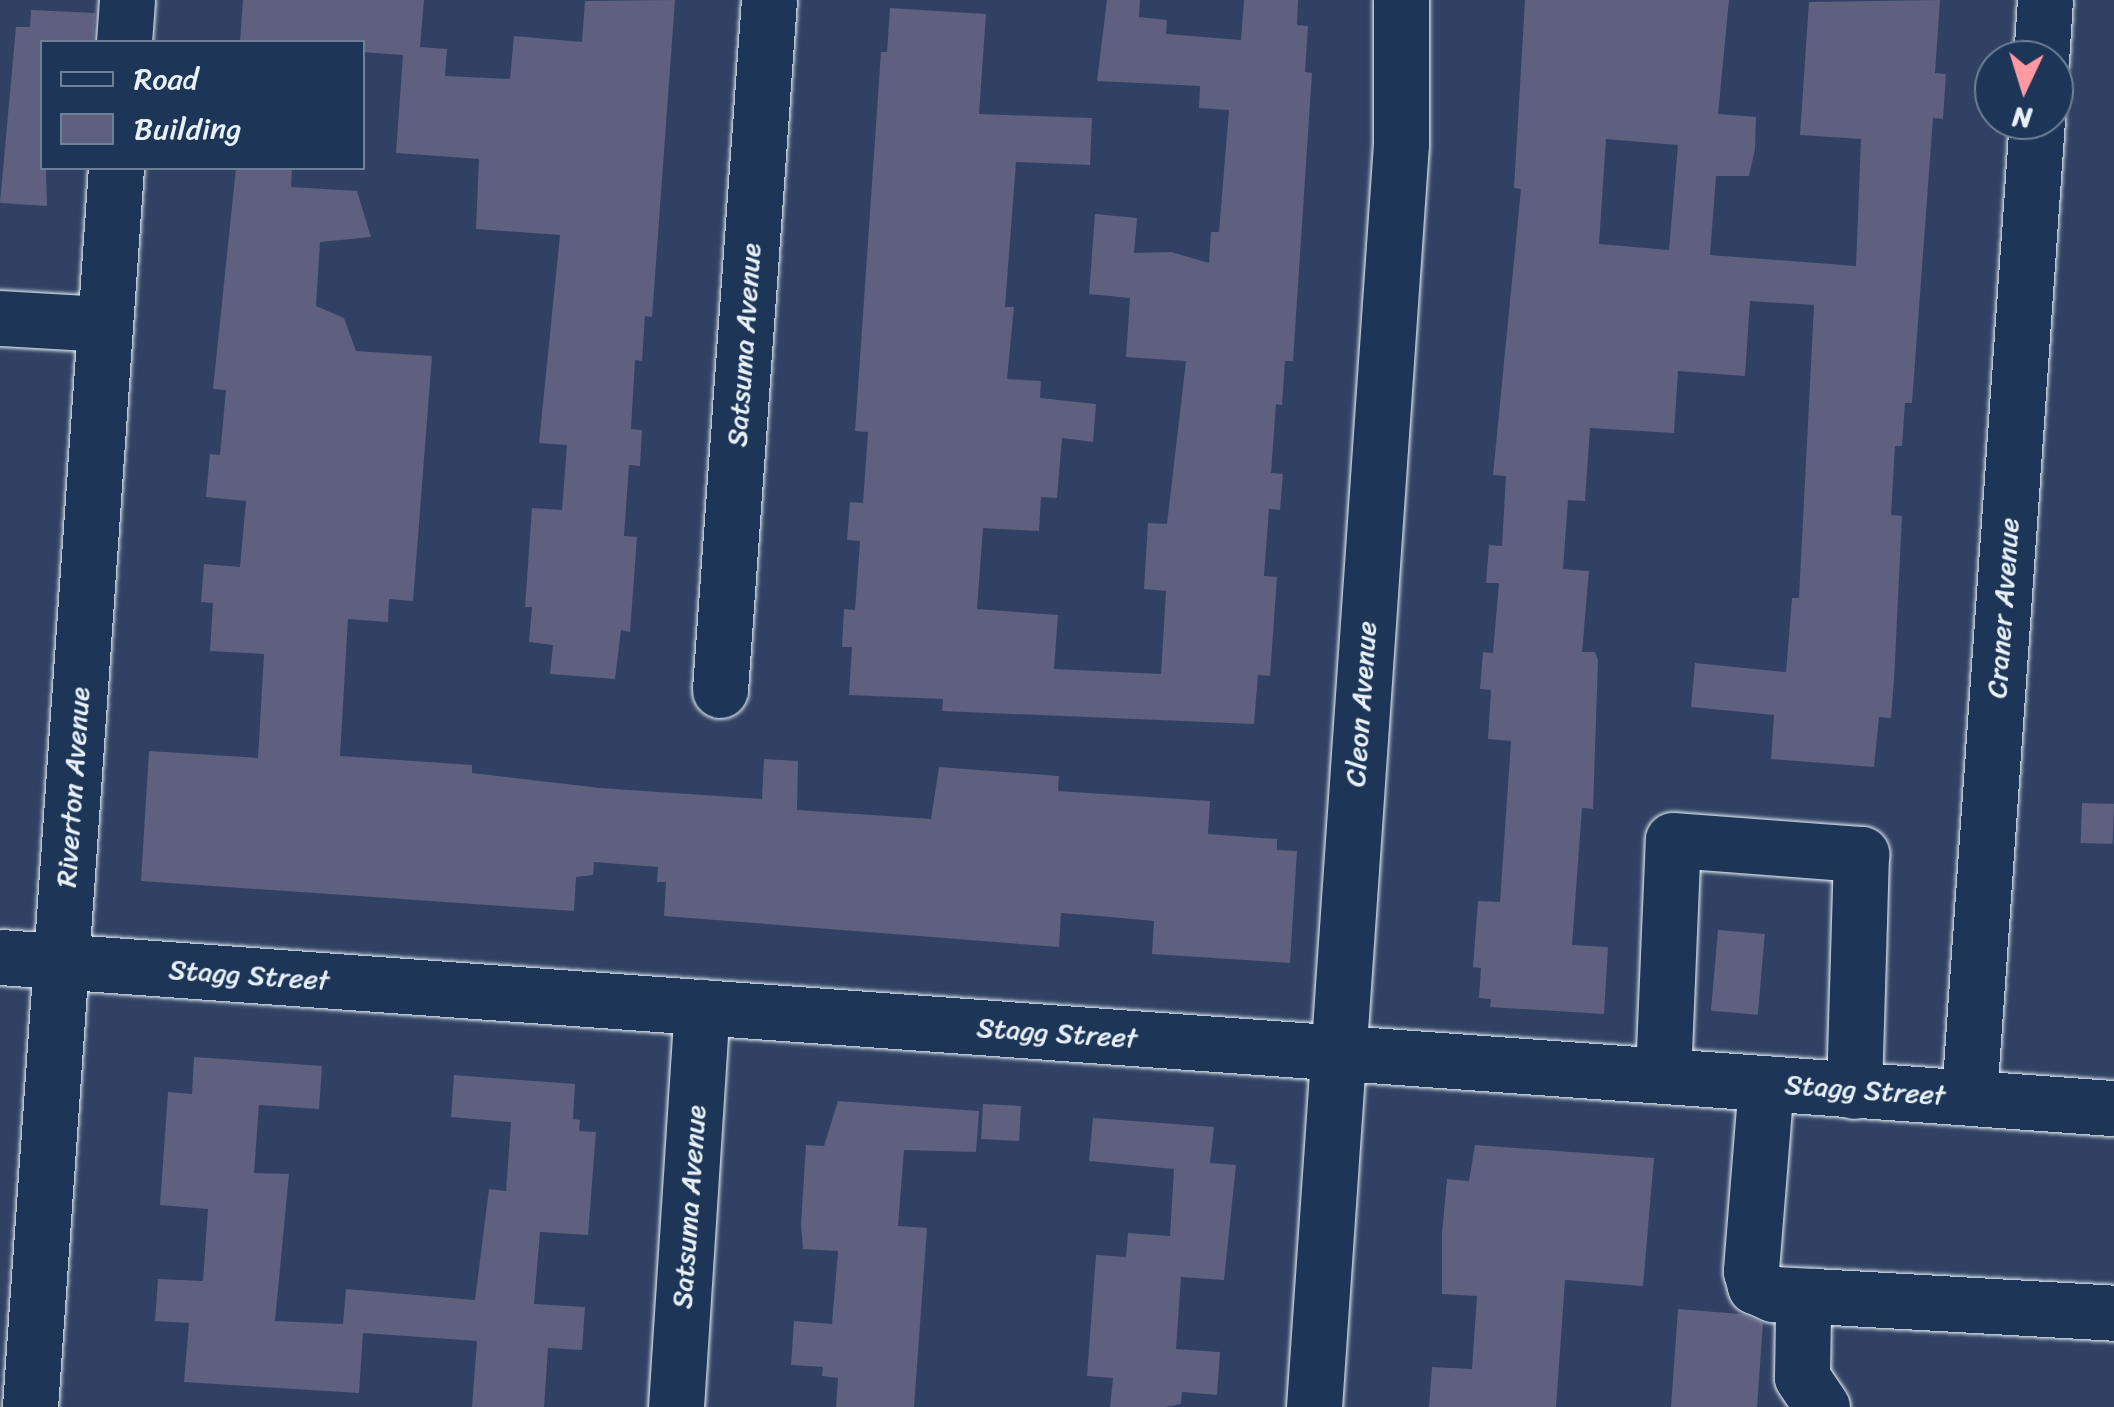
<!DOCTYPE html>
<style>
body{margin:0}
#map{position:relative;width:2114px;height:1407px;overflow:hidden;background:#304163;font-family:Sriracha,sans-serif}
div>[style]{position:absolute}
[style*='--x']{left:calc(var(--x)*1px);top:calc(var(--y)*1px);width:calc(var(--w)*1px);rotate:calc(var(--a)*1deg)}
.building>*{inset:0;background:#5f5f80;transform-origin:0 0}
.roads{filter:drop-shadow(0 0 2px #e8f1f8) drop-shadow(0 0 2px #e8f1f8)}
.minor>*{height:55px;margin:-27.5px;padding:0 27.5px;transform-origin:27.5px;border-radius:27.5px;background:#1d3557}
span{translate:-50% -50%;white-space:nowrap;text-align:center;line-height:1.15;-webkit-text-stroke:8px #1d3557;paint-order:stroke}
.street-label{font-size:28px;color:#e8f1f8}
.legend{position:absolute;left:40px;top:40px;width:325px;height:130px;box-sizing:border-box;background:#1d3557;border:2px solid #6e8097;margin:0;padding:12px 18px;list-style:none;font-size:30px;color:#e8f1f8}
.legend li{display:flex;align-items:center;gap:20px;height:50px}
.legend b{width:50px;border:2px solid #6e8097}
.north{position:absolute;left:1974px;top:40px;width:100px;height:100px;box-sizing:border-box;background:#1d3557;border:2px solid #6e8097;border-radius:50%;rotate:184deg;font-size:28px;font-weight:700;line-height:40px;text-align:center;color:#e8f1f8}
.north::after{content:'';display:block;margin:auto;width:35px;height:45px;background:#ff9aa2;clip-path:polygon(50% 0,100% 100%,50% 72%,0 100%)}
</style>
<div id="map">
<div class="building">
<i style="clip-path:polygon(243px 0,424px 0,420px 47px,447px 49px,445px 76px,510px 79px,514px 36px,582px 42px,585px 1px,675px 0,652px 317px,645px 316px,642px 361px,635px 360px,631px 429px,642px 430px,640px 466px,629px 465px,624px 536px,637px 537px,630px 632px,621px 630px,615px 679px,550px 674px,553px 645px,529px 642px,532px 607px,525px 607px,532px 508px,562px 510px,567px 445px,539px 443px,560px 235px,476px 229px,479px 159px,396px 153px,403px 55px,362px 52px,362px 42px,240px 42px)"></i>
<i style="clip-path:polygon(1107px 0,1140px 0,1139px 17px,1167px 20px,1166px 34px,1241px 40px,1244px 0,1298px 0,1297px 25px,1308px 26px,1305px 72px,1312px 73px,1293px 361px,1285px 361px,1282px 405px,1276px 404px,1271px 473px,1283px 474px,1280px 510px,1269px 509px,1264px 576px,1277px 577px,1270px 676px,1258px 675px,1254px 724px,942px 711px,943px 699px,849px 695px,852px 647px,842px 647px,844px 609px,855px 610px,860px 541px,847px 540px,850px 502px,863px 503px,868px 432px,855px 431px,881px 52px,887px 52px,890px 8px,986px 14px,979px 114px,1092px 118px,1090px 165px,1016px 162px,1005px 307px,1014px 307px,1007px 379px,1041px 381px,1040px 398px,1096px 404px,1093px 442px,1062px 438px,1057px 498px,1041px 497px,1039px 531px,983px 528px,977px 609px,1058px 615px,1054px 669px,1161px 674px,1166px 591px,1144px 589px,1148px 523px,1167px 524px,1186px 361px,1126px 357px,1130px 298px,1089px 294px,1095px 214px,1137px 218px,1134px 253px,1171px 252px,1209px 263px,1211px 232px,1219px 232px,1229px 110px,1199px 108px,1200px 86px,1097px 81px)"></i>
<i style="clip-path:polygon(evenodd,1525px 0,1729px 0,1718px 114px,1756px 117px,1755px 149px,1749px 176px,1716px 176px,1710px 255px,1856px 266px,1861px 139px,1800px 135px,1809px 2px,1940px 0,1935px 73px,1946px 74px,1943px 119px,1933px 118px,1912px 403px,1905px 403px,1902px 446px,1895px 446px,1891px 515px,1902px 516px,1894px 680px,1891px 718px,1879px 717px,1874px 767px,1771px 759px,1774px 715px,1691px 707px,1695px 663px,1786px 672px,1792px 598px,1799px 598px,1814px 305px,1750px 301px,1745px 376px,1678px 371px,1674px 433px,1590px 428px,1585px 501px,1568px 500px,1563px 569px,1589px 571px,1582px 652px,1595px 652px,1598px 660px,1593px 809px,1582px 808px,1572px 945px,1608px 947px,1604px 1014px,1490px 1007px,1491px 999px,1479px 998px,1481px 968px,1473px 967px,1478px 901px,1500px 902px,1511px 741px,1488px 739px,1491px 690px,1480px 689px,1483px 652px,1493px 653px,1499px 583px,1486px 583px,1489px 545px,1502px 546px,1506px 476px,1493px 475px,1521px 189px,1514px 188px,1525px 0,1606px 139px,1678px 145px,1669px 250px,1599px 244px,1606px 139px)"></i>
<i style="clip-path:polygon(31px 10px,95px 13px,93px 42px,42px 42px,47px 206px,0 203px,16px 27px,30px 27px)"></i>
<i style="clip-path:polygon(236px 168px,292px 168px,291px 187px,357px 191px,371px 237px,320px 242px,316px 306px,344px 318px,356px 351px,432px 356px,413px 601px,389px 599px,388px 622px,348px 619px,340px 756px,472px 765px,472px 773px,600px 788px,762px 799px,764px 759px,798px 761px,797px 810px,931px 819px,939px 767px,1059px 776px,1058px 791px,1210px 801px,1208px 834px,1277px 839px,1277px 850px,1297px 851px,1290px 963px,1152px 954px,1154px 921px,1099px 916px,1061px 913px,1059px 947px,664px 916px,666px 882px,657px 882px,658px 867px,594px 862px,593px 875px,576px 877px,574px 911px,141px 881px,149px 751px,258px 758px,264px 654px,210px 651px,213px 603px,201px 602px,204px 564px,240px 567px,246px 501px,206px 497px,210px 454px,220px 455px,226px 390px,213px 389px)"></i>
<i style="left:2082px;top:803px;width:32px;height:40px;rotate:2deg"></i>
<i style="left:1718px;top:930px;width:47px;height:81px;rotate:5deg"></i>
<i style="clip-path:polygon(194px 1057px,322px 1066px,319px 1109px,259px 1105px,254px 1173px,289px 1174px,275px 1321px,343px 1324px,346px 1289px,475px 1300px,489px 1189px,506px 1191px,511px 1122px,451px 1117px,454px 1075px,575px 1084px,573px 1119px,580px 1120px,579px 1131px,596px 1132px,588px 1235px,540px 1232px,534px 1304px,585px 1307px,582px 1350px,548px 1348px,544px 1407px,472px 1407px,477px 1341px,363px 1333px,359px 1393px,184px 1382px,189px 1323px,155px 1321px,158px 1279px,203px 1281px,208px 1209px,160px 1205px,168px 1092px,192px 1094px)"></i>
<i style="clip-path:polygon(838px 1101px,979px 1111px,976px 1152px,904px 1150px,898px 1226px,927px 1228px,914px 1407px,836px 1407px,838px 1378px,822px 1376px,823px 1367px,791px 1365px,794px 1321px,832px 1324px,838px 1251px,803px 1249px,801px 1224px,806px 1145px,824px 1146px)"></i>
<i style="left:983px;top:1104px;width:38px;height:35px;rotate:3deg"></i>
<i style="clip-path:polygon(1093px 1118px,1214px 1127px,1210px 1163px,1236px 1165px,1224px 1280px,1181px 1277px,1176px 1349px,1220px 1352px,1217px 1395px,1182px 1392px,1181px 1404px,1166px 1407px,1110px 1407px,1113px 1378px,1087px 1376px,1096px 1255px,1126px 1257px,1128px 1233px,1170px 1236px,1174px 1169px,1089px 1161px)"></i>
<i style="clip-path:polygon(1475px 1145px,1654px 1158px,1643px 1286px,1565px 1280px,1556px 1407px,1429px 1407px,1432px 1367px,1472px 1369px,1477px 1296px,1442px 1294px,1442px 1234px,1447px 1179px,1469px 1181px)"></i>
<i style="clip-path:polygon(1678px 1309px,1741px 1314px,1763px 1323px,1757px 1407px,1671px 1407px)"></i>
</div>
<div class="roads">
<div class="minor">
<i style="--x:124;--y:42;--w:42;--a:-85.9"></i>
<i style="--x:2041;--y:60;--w:60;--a:-86.2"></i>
<i style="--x:0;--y:318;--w:105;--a:3.3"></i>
<i style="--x:720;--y:690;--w:692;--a:-85.94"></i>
<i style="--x:0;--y:957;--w:2119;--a:4.09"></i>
<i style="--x:1663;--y:1075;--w:235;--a:-87.6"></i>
<i style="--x:1673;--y:840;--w:189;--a:4.3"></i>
<i style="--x:1861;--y:854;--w:237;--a:91.7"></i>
<i style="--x:1766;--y:1083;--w:189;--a:94.6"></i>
<i style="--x:1751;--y:1271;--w:16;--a:75"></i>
<i style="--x:1755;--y:1286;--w:20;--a:24"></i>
<i style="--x:1773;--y:1294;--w:41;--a:2.8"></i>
<i style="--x:1969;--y:1097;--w:979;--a:-86.02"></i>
<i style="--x:30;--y:1407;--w:1242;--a:-86.03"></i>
<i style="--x:676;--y:1407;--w:401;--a:-86.3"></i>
<i style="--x:1314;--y:1407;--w:1266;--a:-86.06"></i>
<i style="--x:1401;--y:144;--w:144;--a:-90"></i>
<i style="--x:1822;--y:1407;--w:36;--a:-124"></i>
<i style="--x:1802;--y:1377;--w:67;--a:-89.1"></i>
<i style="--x:1803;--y:1310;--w:18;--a:-52"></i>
<i style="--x:1814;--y:1296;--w:300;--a:3.2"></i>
</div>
</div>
<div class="street-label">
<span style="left:744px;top:345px;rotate:-86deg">Satsuma Avenue</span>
<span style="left:2003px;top:608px;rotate:-86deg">Craner Avenue</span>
<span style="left:1361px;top:704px;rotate:-86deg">Cleon Avenue</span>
<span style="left:73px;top:787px;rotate:-86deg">Riverton Avenue</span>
<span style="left:249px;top:975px;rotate:4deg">Stagg Street</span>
<span style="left:1057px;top:1033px;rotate:4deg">Stagg Street</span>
<span style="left:1865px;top:1090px;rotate:4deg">Stagg Street</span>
<span style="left:689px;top:1207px;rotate:-86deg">Satsuma Avenue</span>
</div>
<ul class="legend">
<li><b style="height:12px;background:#1d3557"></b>Road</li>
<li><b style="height:28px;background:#5f5f80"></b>Building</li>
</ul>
<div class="north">N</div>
</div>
